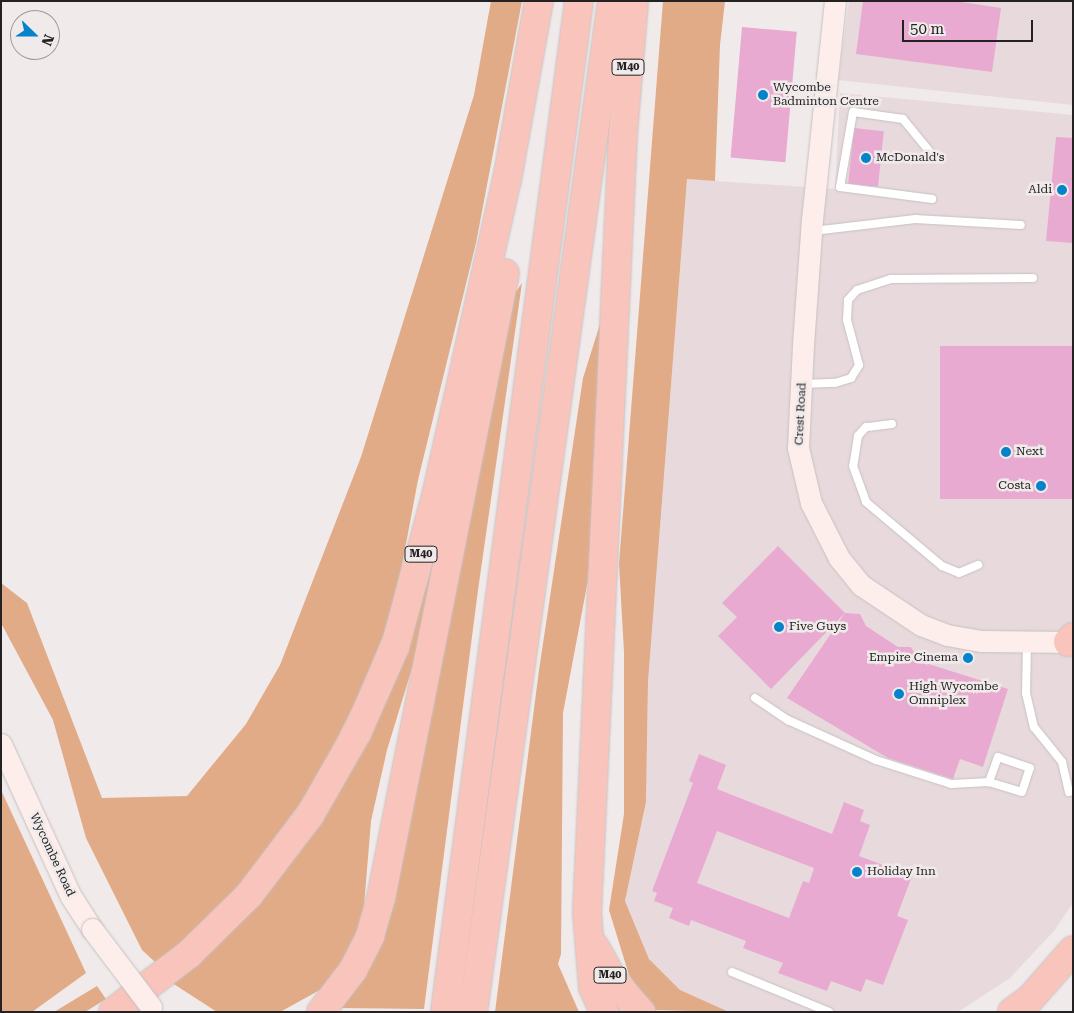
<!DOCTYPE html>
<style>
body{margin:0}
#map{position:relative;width:1074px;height:1013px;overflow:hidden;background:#f0eaeb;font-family:"Roboto Serif",serif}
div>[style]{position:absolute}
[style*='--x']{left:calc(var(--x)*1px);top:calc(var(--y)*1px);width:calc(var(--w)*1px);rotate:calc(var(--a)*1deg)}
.built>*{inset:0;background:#e8dadc}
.green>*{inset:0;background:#e1ab88}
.building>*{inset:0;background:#e8aad0;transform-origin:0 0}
.roads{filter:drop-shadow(0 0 1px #c6c1c2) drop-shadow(0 0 1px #c6c1c2)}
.lane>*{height:8px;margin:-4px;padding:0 4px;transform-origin:4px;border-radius:4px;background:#fff}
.secondary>*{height:21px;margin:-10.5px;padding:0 10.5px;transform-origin:10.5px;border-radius:10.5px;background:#fdedeb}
.highway>*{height:28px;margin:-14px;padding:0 14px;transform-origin:14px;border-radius:14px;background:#f9c4bb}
.bridges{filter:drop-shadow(0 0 1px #c6c1c2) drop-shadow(0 0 1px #c6c1c2)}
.secondary-bridge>*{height:21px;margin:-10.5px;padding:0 10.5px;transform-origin:10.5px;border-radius:10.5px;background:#fdedeb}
.dots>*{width:14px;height:14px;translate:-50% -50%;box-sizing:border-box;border:2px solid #f0eaeb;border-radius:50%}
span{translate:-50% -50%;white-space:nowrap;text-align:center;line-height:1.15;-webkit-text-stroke:5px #f0eaeb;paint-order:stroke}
.shield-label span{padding:1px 4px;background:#f0eaeb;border:1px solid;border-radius:4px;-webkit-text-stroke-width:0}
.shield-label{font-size:11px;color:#232121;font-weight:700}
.poi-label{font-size:12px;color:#232121}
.left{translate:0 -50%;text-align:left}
.right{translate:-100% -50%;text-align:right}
.street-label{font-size:12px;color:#232121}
.frame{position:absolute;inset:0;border:2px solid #232121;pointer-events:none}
.north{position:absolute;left:10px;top:10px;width:50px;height:50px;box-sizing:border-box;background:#f0eaeb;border:1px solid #9e9a9a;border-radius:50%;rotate:112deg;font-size:14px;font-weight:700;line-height:20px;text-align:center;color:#232121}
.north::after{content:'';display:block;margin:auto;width:18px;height:22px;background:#0582ca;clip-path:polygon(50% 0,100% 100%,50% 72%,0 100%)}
.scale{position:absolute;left:902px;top:20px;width:131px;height:22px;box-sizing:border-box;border:2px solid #232121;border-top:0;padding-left:6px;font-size:15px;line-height:18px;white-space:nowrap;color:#232121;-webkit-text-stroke:4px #f0eaeb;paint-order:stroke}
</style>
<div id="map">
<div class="built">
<i style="clip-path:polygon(849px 1px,1073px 1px,1073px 105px,838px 80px)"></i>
<i style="clip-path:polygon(840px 93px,1073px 115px,1073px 903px,1054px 931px,1010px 978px,958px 1012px,729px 1012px,716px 1009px,680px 990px,649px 959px,625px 901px,646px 802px,648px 682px,687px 179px,835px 189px)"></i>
</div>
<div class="green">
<i style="clip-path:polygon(491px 1px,522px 1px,476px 243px,418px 480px,402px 565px,386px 629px,356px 701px,314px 785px,241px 883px,193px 933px,155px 962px,142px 950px,86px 838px,53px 720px,1px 623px,1px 583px,27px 603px,102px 798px,187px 796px,246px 724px,280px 665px,361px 457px,474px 95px)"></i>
<i style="clip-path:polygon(663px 1px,725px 1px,720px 45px,715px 181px,687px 179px,648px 682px,646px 802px,625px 901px,649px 959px,680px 990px,729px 1012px,653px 1010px,629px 975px,609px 910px,624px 814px,624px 652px,619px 564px)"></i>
<i style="clip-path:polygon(522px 283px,478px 590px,424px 1009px,339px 1008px,364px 979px,388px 911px,508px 303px)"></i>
<i style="clip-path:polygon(607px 302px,588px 580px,563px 713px,561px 954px,558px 964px,579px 1012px,495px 1012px,539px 670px,583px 378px)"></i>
<i style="clip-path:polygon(428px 560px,435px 561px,417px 652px,387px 750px,371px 821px,364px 906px,358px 941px,329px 985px,280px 1012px,217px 1012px,169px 981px,289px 861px)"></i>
<i style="clip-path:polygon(1px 790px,86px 973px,32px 1012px,1px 1012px)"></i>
<i style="clip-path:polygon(97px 986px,106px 999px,85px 1012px,54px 1012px)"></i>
</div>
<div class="building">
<i style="clip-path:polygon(863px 1px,955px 1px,1001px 8px,992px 72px,856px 54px)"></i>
<i style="left:742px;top:27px;width:55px;height:131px;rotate:5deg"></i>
<i style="left:854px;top:128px;width:30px;height:56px;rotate:6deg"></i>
<i style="clip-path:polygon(1056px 137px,1073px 138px,1073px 243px,1046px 241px)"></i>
<i style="left:1073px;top:346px;width:153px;height:133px;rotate:90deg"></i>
<i style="clip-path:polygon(778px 546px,845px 613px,771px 689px,718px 636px,737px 617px,722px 603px)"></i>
<i style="clip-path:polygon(845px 613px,860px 614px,866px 626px,898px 647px,911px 647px,919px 661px,1008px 689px,983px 767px,960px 759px,953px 779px,888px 758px,787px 698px)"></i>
<i style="clip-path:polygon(evenodd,699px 754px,726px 765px,717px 789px,832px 834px,844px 802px,864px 810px,860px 821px,870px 825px,859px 856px,912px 876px,897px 916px,908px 920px,883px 985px,866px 979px,861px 992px,831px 981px,827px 991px,778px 973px,783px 963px,743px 948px,746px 941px,691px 920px,689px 926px,669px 918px,673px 908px,654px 901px,657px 893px,652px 891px,693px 783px,689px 781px,699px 754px,717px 831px,814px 868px,809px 883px,803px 881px,789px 918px,697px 883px,717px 831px)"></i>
</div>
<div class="roads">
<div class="lane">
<i style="--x:930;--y:152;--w:43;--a:-129.3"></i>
<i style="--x:903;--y:119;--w:50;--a:-172"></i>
<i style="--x:853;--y:112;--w:76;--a:99.8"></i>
<i style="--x:840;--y:187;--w:93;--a:7.4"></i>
<i style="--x:813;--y:231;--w:103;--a:-6.7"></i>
<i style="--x:915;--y:219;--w:106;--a:3.2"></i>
<i style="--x:802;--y:384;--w:33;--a:-2"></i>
<i style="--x:835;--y:383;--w:17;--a:-17"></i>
<i style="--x:851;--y:378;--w:15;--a:-58"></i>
<i style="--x:859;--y:365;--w:47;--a:-104.9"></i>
<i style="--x:847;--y:320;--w:20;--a:-87"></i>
<i style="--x:848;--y:300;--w:13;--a:-48"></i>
<i style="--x:857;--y:290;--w:36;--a:-18"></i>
<i style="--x:891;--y:279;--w:142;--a:-0.4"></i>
<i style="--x:892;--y:424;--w:26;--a:173"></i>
<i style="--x:866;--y:427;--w:12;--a:132"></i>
<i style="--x:858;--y:436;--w:30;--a:99"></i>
<i style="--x:853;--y:466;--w:38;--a:70"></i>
<i style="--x:866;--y:502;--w:99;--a:40.1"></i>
<i style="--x:942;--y:566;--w:18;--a:22"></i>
<i style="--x:959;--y:573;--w:21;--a:-23"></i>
<i style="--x:1027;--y:643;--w:50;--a:91.1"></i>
<i style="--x:1026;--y:693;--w:35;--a:77"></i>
<i style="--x:1034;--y:727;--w:45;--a:51.3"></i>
<i style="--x:1062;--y:762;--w:31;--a:77"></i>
<i style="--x:755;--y:698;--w:40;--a:34"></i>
<i style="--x:788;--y:720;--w:97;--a:24.4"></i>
<i style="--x:876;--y:760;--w:79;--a:17.7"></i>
<i style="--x:951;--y:784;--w:38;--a:-3"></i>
<i style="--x:989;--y:782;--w:34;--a:17"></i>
<i style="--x:1022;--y:792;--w:25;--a:-72"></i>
<i style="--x:1030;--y:768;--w:34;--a:-161"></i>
<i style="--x:998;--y:757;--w:27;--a:110"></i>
<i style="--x:732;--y:972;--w:105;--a:22.4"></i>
</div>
<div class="secondary">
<i style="--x:835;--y:1;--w:219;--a:96"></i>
<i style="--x:812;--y:219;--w:126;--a:94.1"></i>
<i style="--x:803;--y:345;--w:103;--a:92.8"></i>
<i style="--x:798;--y:448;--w:57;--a:76.7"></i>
<i style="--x:811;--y:503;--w:62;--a:63"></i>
<i style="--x:839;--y:558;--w:35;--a:51"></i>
<i style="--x:861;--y:585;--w:72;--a:33.7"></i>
<i style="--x:921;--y:625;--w:28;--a:21"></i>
<i style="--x:947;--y:635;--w:35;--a:10"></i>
<i style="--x:981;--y:641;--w:92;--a:0.6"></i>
<i style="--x:1;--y:744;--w:166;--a:65.4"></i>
<i style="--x:70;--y:895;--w:40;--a:57.1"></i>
</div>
<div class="highway">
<i style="--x:1068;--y:642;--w:7;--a:-45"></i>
<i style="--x:595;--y:947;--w:38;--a:61"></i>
<i style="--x:613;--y:980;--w:43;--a:48.8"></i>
<i style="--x:113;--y:1012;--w:96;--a:-37.3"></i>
<i style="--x:189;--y:954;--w:84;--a:-44.5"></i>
<i style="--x:249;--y:895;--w:101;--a:-52.7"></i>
<i style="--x:310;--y:815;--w:95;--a:-60.2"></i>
<i style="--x:357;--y:733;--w:94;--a:-66.2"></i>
<i style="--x:395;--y:647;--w:161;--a:-74.8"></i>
<i style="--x:437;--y:492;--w:320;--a:-77.4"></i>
<i style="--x:507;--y:180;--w:182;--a:-79.9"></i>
<i style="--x:321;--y:1012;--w:53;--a:-52.7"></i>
<i style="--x:353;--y:970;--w:38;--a:-63"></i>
<i style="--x:370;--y:936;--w:40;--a:-74"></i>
<i style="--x:381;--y:898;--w:637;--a:-78.78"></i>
<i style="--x:445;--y:1012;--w:1020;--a:-82.45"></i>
<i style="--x:473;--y:1012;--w:1021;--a:-82.17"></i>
<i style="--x:604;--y:1012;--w:27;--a:-114"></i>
<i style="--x:593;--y:987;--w:74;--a:-94.6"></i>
<i style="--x:587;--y:913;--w:781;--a:-87.36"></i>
<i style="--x:623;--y:133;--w:132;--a:-85.2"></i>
<i style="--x:1012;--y:1012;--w:22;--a:-36"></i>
<i style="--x:1030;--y:999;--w:65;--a:-48.7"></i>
</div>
</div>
<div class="bridges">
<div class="secondary-bridge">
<i style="--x:92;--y:929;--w:98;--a:52.9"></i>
</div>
</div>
<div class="dots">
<i style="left:763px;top:95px;background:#0582ca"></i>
<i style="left:866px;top:158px;background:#0582ca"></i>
<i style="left:1062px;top:190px;background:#0582ca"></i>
<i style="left:1006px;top:452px;background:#0582ca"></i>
<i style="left:1041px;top:486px;background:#0582ca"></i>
<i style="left:779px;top:627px;background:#0582ca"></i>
<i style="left:968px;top:658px;background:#0582ca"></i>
<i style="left:899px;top:694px;background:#0582ca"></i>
<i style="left:857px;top:872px;background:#0582ca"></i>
</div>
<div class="shield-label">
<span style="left:628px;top:67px">M40</span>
<span style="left:421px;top:554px">M40</span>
<span style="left:610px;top:975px">M40</span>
</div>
<div class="poi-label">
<span class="left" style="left:773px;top:95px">Wycombe<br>Badminton Centre</span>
<span class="left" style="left:876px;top:158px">McDonald's</span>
<span class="right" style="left:1052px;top:190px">Aldi</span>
<span class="left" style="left:1016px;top:452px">Next</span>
<span class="right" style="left:1031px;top:486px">Costa</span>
<span class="left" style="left:789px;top:627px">Five Guys</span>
<span class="right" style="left:958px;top:658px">Empire Cinema</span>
<span class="left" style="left:909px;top:694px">High Wycombe<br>Omniplex</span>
<span class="left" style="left:867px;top:872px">Holiday Inn</span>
</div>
<div class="street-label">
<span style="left:801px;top:414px;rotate:-87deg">Crest Road</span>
<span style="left:52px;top:855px;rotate:65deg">Wycombe Road</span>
</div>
<div class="frame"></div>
<div class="north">N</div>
<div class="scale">50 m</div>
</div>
